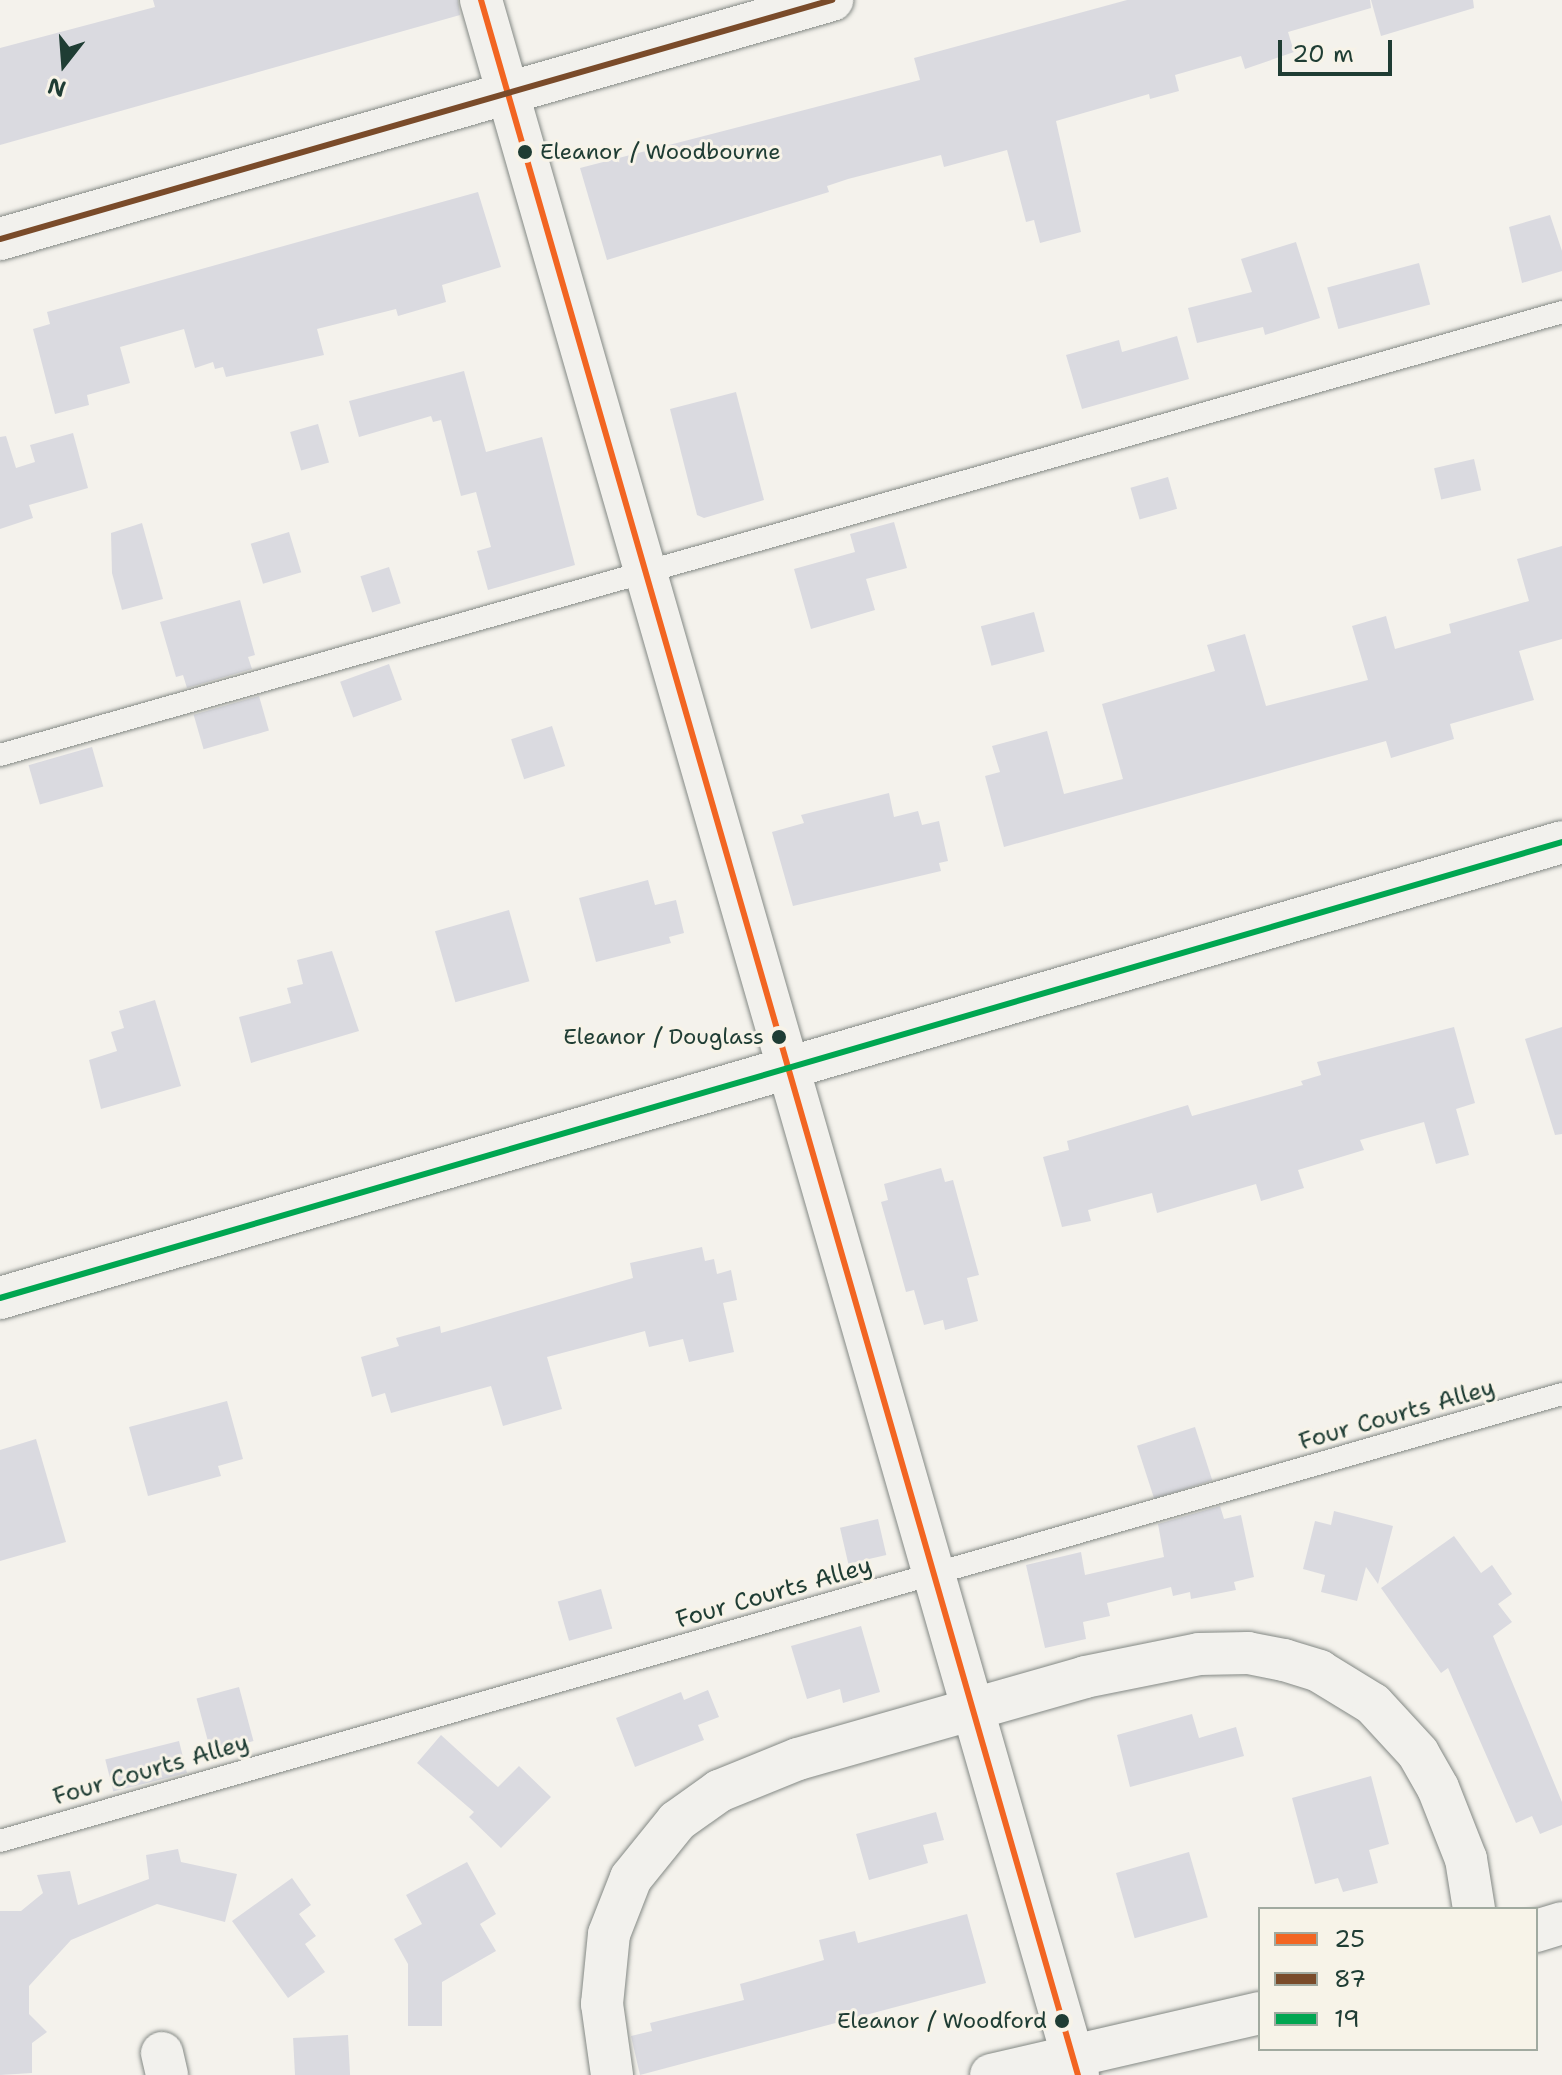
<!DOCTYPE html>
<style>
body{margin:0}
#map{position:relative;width:1562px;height:2075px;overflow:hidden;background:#f4f2ec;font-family:"Shantell Sans",sans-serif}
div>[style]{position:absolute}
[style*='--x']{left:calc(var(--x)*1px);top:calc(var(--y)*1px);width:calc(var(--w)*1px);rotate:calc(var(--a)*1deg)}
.building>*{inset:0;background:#dadae0;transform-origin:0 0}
.roads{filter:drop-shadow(0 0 2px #848985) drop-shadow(0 0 2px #848985)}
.lane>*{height:22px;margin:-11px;padding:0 11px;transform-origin:11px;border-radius:11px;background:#f2f1ed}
.street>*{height:42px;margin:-21px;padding:0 21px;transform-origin:21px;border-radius:21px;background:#f2f1ed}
.bus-1>*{height:6px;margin:-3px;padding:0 3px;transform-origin:3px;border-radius:3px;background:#f26522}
.bus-2>*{height:6px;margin:-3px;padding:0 3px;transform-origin:3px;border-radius:3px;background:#7a4b2a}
.bus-3>*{height:6px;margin:-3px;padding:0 3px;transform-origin:3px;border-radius:3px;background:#00a651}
.dots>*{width:22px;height:22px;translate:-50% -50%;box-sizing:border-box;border:4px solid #f7f3e8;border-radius:50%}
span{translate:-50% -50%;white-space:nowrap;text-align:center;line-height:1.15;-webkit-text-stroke:6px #f7f3e8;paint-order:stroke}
.bus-label{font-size:22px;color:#1f3d34}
.left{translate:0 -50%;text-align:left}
.right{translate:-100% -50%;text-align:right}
.street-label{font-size:24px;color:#1f3d34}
.legend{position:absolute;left:1258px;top:1907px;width:280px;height:144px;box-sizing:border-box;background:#f7f3e8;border:2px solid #a1aaa0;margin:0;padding:10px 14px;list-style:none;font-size:24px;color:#1f3d34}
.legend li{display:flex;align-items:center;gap:16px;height:40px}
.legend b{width:40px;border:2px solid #a1aaa0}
.north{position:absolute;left:24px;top:24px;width:80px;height:80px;-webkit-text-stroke:6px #f7f3e8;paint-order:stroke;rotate:197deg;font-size:22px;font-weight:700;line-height:32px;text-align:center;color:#1f3d34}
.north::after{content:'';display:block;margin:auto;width:28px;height:36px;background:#1f3d34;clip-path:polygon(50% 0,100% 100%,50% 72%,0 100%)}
.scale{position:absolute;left:1278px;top:40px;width:114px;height:36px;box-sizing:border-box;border:4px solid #1f3d34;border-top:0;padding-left:10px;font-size:24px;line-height:28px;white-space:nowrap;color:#1f3d34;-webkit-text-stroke:6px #f7f3e8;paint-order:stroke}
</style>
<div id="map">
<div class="building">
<i style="clip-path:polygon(153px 0,458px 0,460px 15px,0 145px,0 48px,155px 7px)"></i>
<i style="clip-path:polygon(1127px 0,1370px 0,1371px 8px,1288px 32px,1294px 52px,1245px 69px,1241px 56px,1175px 75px,1179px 91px,1150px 99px,1149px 94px,1056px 121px,1081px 232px,1040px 243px,1034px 220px,1026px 222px,1007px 150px,944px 167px,941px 155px,848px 179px,827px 186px,829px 192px,607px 260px,580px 168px,920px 80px,914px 58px)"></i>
<i style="clip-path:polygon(1371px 0,1473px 0,1474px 8px,1381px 36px)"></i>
<i style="clip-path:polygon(478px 192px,501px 267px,442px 285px,446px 302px,398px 316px,396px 309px,317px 329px,324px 355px,226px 377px,223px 367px,215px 369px,213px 362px,195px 368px,184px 329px,120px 347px,130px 383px,87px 395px,89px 405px,55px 414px,33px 329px,50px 324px,47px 312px)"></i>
<i style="clip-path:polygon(1550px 215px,1562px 251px,1562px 271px,1522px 283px,1509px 227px)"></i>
<i style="clip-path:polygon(1296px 242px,1320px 318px,1265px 335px,1263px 327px,1197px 343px,1188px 308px,1252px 292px,1241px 259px)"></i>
<i style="left:1419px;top:263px;width:43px;height:95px;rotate:75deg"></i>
<i style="clip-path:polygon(1177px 336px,1189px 379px,1082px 409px,1066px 355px,1119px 340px,1122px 352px)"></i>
<i style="clip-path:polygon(464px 371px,486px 452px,542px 437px,575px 565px,488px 590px,477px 551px,491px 547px,476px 492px,461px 496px,441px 420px,433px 422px,431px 416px,359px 437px,349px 401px)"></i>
<i style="clip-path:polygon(736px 392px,764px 500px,704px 518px,697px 515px,670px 409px)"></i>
<i style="left:318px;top:424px;width:40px;height:29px;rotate:74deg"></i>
<i style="clip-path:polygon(73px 433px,88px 488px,29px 505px,33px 518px,0 529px,0 437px,6px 436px,16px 468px,35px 462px,30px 445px)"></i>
<i style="left:1474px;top:459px;width:32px;height:41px;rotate:77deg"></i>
<i style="left:1168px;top:477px;width:33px;height:39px;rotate:74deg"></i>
<i style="clip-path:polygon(894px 522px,907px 568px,866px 579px,875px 610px,811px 629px,794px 569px,855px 552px,850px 534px)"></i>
<i style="clip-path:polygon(142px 523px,163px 599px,122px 610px,112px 573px,111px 533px)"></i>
<i style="left:289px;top:532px;width:42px;height:40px;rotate:73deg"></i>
<i style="clip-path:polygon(1562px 546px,1562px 639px,1519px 651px,1534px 700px,1450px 724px,1454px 739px,1391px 758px,1386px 741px,1004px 847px,985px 776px,1000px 772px,992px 746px,1047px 731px,1064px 794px,1123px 779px,1102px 704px,1215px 671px,1207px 645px,1245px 634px,1266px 706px,1368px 680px,1352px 626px,1386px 616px,1395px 649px,1451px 633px,1449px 624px,1529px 601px,1517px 559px)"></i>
<i style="left:389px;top:567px;width:38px;height:30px;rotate:72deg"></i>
<i style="clip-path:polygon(240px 600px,255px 655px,248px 657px,252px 669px,187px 688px,183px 675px,176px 677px,160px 622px)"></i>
<i style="left:1034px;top:612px;width:41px;height:55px;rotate:75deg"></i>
<i style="left:389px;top:664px;width:38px;height:52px;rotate:70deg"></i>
<i style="left:259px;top:696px;width:36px;height:68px;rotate:74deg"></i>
<i style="left:552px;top:726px;width:42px;height:43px;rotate:72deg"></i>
<i style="left:92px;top:747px;width:41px;height:66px;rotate:74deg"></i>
<i style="clip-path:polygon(889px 793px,894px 817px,918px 811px,922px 825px,939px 821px,948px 861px,939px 863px,941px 871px,793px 906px,772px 832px,804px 823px,801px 815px)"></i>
<i style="clip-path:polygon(648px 880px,655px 905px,676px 900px,684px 933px,669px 937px,671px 943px,596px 962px,579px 898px)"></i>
<i style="left:509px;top:910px;width:74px;height:77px;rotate:74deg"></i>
<i style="clip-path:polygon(332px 951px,359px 1031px,251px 1063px,239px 1017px,291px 1003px,287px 988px,303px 984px,297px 960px)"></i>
<i style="clip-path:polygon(155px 1000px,181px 1086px,101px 1109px,89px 1060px,117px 1051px,111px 1032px,124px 1028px,119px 1011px)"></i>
<i style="clip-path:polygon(1454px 1027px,1475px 1103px,1456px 1109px,1469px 1155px,1436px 1164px,1424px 1122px,1360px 1140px,1364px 1150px,1298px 1170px,1304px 1188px,1261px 1201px,1256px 1184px,1157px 1213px,1152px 1193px,1088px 1210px,1091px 1221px,1062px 1227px,1043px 1157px,1069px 1150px,1067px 1141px,1188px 1105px,1192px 1116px,1303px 1085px,1301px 1081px,1321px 1075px,1317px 1062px)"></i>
<i style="clip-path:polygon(1562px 1027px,1562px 1134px,1555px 1135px,1525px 1039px)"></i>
<i style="clip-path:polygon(941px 1168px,945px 1182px,953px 1180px,979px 1275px,967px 1278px,978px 1321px,945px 1330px,943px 1320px,924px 1325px,914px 1290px,906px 1292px,881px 1202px,888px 1200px,884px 1184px)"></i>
<i style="clip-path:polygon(702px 1247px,705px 1261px,714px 1259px,717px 1274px,731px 1270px,737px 1300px,723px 1303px,734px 1352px,689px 1362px,683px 1339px,649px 1347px,645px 1331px,547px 1357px,562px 1409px,503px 1426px,491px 1386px,391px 1413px,385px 1393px,372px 1397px,361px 1357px,399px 1346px,396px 1338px,440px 1326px,441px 1333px,633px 1278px,630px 1263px)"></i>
<i style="clip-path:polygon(227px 1401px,243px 1459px,218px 1466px,221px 1476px,148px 1496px,129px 1427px)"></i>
<i style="left:1195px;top:1427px;width:56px;height:61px;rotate:72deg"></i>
<i style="clip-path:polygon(36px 1439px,66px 1542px,0 1561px,0 1450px)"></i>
<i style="clip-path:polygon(1220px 1506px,1224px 1519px,1241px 1515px,1254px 1577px,1234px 1582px,1236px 1590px,1191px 1599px,1190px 1592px,1173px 1596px,1171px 1587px,1107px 1603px,1110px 1616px,1083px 1622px,1086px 1639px,1045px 1648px,1026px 1565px,1081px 1552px,1085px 1575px,1164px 1557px,1158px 1524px)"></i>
<i style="clip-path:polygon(1334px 1511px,1393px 1526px,1378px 1584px,1366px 1567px,1357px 1601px,1321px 1592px,1325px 1575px,1303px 1569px,1315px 1521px,1331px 1525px)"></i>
<i style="left:878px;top:1519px;width:37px;height:39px;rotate:77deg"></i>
<i style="clip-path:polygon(1454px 1536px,1481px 1573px,1492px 1565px,1512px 1594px,1498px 1604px,1512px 1622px,1493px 1636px,1562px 1802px,1562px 1825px,1540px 1834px,1532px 1816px,1516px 1823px,1448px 1668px,1441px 1673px,1381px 1588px)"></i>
<i style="left:601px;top:1589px;width:41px;height:45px;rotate:74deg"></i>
<i style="clip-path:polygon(861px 1626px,880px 1692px,843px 1703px,840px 1689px,807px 1699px,791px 1646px)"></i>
<i style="left:239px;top:1687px;width:56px;height:44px;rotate:75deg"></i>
<i style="clip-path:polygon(708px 1690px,719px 1717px,698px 1725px,704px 1740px,635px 1767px,616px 1718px,681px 1692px,684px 1700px)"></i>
<i style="clip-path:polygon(1192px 1714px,1199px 1738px,1236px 1727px,1244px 1756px,1130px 1787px,1117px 1735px)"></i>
<i style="clip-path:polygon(441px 1735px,498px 1787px,519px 1766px,551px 1797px,501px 1848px,469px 1817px,474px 1812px,417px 1763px)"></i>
<i style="left:179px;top:1741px;width:33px;height:76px;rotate:76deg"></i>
<i style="clip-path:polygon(1371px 1776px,1389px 1844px,1369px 1850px,1378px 1883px,1343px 1892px,1338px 1878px,1315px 1884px,1292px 1798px)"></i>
<i style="clip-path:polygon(936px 1812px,944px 1840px,923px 1845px,928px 1863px,869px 1880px,856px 1834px)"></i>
<i style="clip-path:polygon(178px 1849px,181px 1862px,237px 1874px,225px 1922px,157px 1904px,71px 1940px,29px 1986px,29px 2014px,47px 2032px,32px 2043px,32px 2073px,0 2075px,0 1911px,21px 1911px,43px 1893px,37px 1875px,70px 1871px,78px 1905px,149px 1879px,146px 1855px)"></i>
<i style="left:1189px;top:1852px;width:68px;height:76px;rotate:74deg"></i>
<i style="clip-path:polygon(467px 1862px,496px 1914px,480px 1924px,496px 1951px,442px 1982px,442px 2026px,408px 2026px,408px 1964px,394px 1939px,422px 1924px,406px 1895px)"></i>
<i style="clip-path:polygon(292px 1878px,311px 1905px,299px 1914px,316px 1936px,305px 1944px,325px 1972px,288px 1998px,232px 1921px)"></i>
<i style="clip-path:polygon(967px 1914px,986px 1983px,640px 2075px,631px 2036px,652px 2031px,650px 2023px,744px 2000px,740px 1984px,824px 1960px,819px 1940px,855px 1931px,858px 1943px)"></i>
<i style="left:348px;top:2035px;width:40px;height:55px;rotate:87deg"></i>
</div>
<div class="roads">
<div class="lane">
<i style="--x:0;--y:755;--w:1624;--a:-15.83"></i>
<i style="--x:0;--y:1841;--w:1625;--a:-15.97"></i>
</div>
<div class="street">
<i style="--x:481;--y:0;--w:2159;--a:73.95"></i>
<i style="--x:0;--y:239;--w:866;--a:-16.03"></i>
<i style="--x:0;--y:1298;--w:1627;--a:-16.27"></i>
<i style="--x:1536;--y:1931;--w:27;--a:-17"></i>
<i style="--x:162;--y:2053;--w:23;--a:77"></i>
<i style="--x:612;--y:2075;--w:72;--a:-98"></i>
<i style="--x:602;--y:2004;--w:70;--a:-84.3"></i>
<i style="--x:609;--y:1934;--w:60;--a:-68.6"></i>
<i style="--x:631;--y:1878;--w:73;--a:-51.1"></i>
<i style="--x:677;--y:1821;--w:52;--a:-35.5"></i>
<i style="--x:719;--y:1791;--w:85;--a:-22.1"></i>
<i style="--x:798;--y:1759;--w:298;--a:-15.9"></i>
<i style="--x:1085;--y:1677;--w:116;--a:-11.4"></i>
<i style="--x:1199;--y:1654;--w:49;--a:-1.2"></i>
<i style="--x:1248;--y:1653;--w:37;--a:11"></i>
<i style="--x:1284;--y:1660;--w:37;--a:17"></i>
<i style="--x:1319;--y:1671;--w:63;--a:31.4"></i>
<i style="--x:1373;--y:1704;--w:67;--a:47.4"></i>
<i style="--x:1418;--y:1753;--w:40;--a:60.3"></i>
<i style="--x:1438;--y:1788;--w:76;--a:68.5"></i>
<i style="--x:1466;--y:1859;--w:51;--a:80.9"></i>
<i style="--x:991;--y:2075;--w:276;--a:-13"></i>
</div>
</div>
<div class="bus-1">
<i style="--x:481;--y:0;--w:2159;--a:73.95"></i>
</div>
<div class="bus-2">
<i style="--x:0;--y:239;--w:866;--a:-16.03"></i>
</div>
<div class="bus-3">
<i style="--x:0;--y:1298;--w:1627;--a:-16.27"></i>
</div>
<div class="dots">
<i style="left:525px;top:152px;background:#1f3d34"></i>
<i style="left:779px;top:1037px;background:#1f3d34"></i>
<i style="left:1062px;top:2021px;background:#1f3d34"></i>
</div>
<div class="bus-label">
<span class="left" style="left:540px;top:152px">Eleanor / Woodbourne</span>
<span class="right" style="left:764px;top:1037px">Eleanor / Douglass</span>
<span class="right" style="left:1047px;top:2021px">Eleanor / Woodford</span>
</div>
<div class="street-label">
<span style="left:1397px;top:1415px;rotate:-16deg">Four Courts Alley</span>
<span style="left:774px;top:1593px;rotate:-16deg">Four Courts Alley</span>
<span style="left:151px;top:1770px;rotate:-16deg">Four Courts Alley</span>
</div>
<ul class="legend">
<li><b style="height:10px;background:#f26522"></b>25</li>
<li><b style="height:10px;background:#7a4b2a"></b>87</li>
<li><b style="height:10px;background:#00a651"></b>19</li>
</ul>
<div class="north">N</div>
<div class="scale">20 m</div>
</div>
